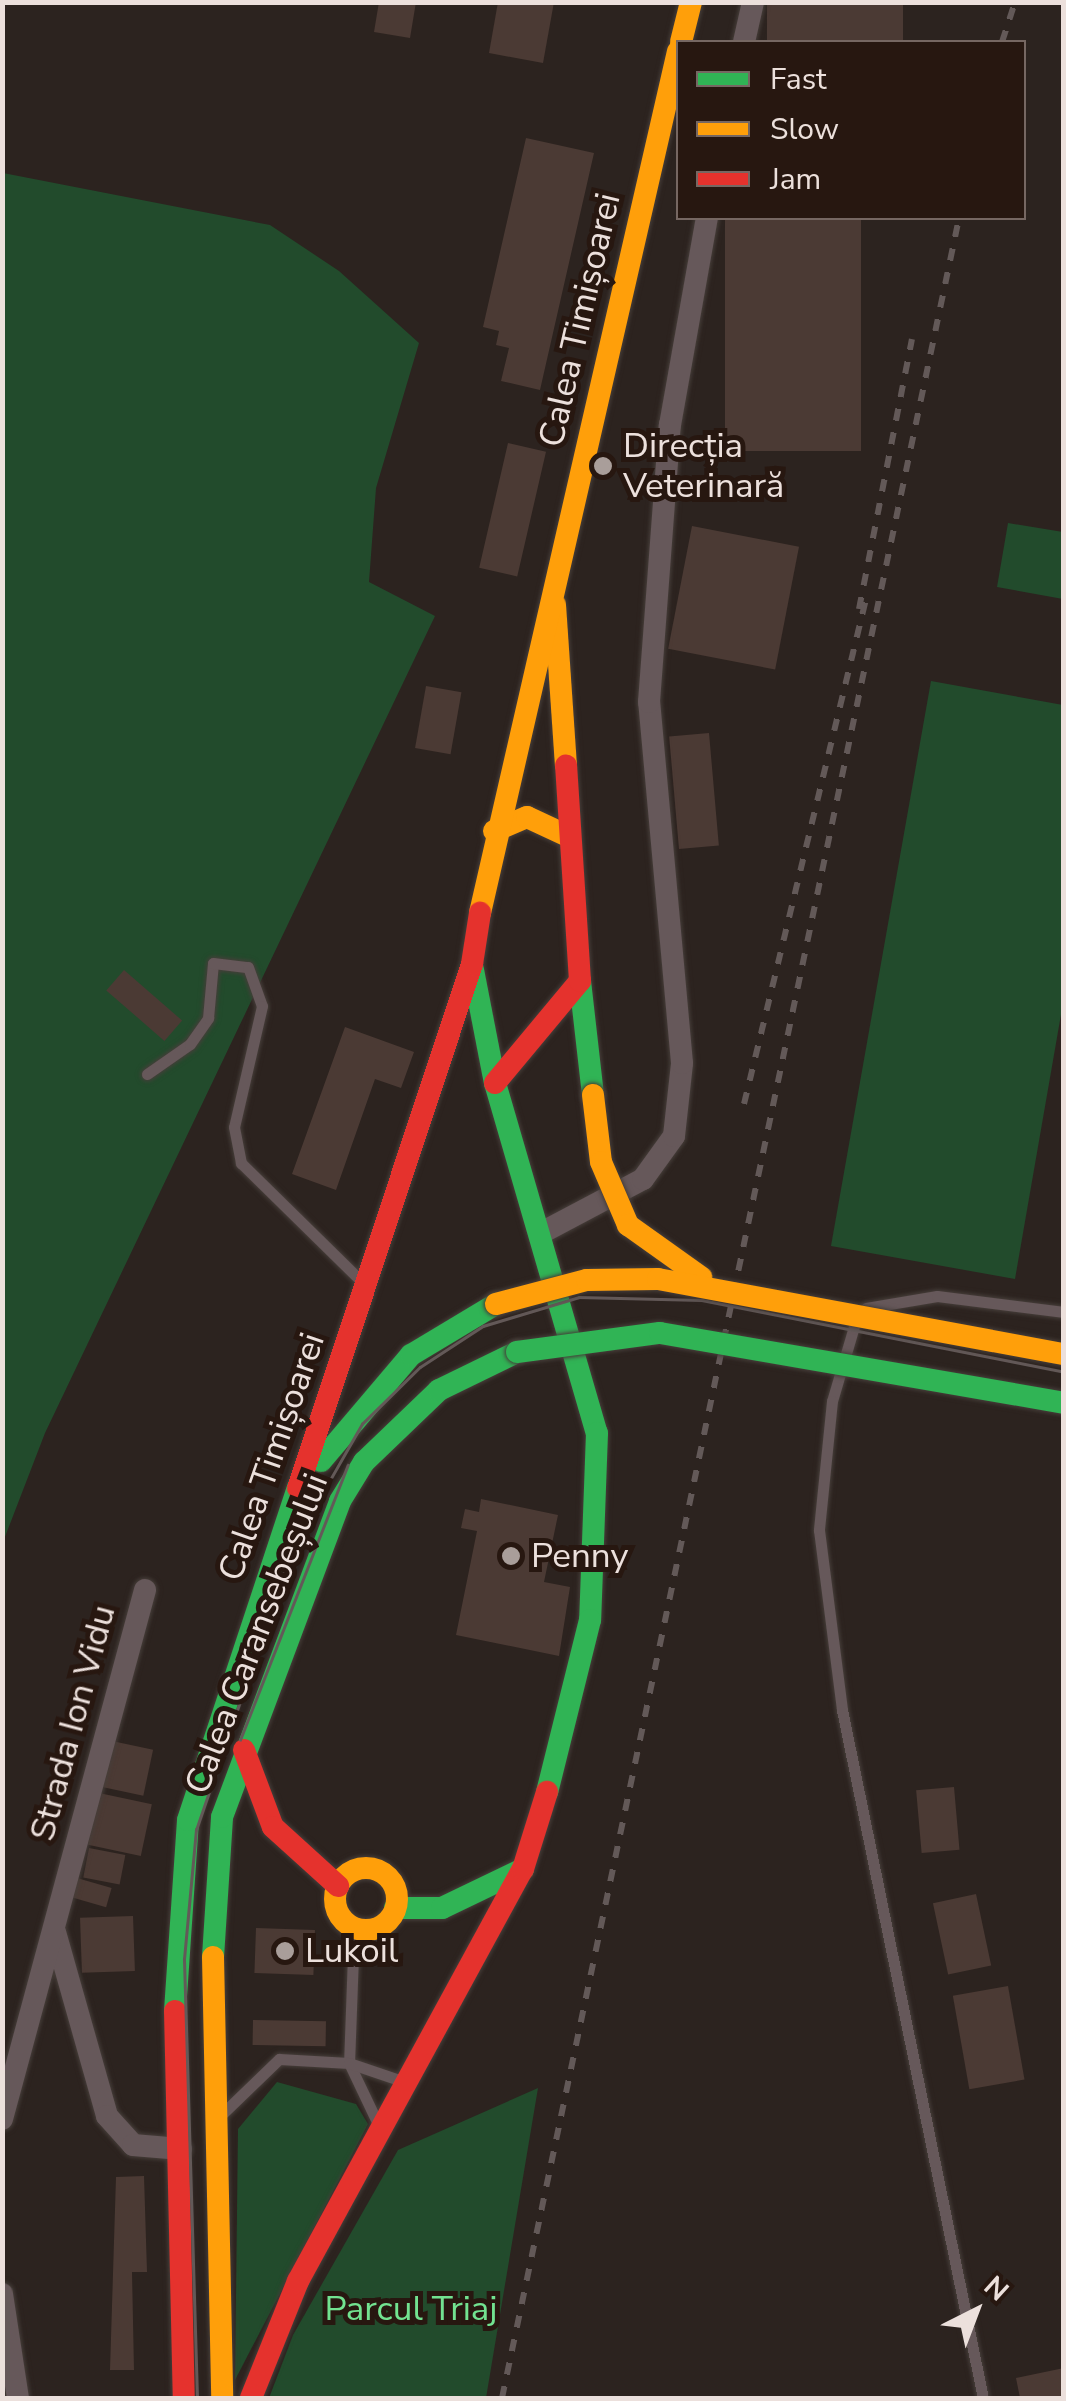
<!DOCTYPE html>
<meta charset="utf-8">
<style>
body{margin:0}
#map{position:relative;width:1066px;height:2401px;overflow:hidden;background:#2c231f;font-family:"Nunito Sans",sans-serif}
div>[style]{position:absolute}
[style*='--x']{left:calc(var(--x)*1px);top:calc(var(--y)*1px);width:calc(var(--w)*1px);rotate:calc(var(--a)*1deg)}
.green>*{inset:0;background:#224b2c}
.building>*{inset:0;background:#4b3a34;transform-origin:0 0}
.roads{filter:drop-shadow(0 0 2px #463e3a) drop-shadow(0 0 2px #463e3a)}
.lane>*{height:11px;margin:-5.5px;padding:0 5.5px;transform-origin:5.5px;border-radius:5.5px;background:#66585a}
.street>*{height:22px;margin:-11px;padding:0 11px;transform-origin:11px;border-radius:11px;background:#66585a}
.fast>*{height:22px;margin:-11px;padding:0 11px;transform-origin:11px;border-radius:11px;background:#30b455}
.slow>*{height:22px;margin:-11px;padding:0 11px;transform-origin:11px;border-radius:11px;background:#ff9f0a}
.slow>.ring{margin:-11px;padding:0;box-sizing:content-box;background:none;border:22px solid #ff9f0a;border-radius:50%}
.jam>*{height:22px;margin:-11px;padding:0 11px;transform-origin:11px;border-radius:11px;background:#e5322d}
.tram>*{height:2.5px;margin:-1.25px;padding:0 1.25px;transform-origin:1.25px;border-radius:1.25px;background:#635958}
.rail>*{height:6px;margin-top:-3px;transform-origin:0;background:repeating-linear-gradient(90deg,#635958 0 12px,transparent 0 24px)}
.bridges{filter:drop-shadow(0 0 2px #463e3a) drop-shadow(0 0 2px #463e3a)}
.fast-bridge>*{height:22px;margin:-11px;padding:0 11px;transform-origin:11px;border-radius:11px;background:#30b455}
.slow-bridge>*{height:22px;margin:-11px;padding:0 11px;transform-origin:11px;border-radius:11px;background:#ff9f0a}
.dots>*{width:28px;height:28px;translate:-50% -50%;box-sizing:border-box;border:5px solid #271710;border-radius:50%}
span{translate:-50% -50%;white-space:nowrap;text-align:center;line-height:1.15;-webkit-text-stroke:10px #271710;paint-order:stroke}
.street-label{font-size:35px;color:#ece0dc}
.poi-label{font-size:35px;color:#ece0dc}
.left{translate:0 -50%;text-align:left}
.park-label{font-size:35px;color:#72e290}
.frame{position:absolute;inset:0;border:5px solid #ece0dc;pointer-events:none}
.legend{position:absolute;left:676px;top:40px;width:350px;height:180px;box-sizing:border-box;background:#271710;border:2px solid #766762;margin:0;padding:12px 18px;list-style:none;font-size:30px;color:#ece0dc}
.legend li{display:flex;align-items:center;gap:20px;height:50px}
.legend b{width:50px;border:2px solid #766762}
.north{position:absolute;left:926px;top:2261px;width:100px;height:100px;-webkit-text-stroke:8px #271710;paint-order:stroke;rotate:42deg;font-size:28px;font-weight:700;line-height:40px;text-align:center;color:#ece0dc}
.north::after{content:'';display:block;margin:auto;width:35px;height:45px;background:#ece0dc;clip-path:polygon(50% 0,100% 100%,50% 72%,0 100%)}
</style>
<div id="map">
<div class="green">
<i style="clip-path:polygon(3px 173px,270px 225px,339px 271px,419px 343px,376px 488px,369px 582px,435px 616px,45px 1433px,3px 1542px)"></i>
<i style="clip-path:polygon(1008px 523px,1063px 532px,1063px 599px,997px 587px)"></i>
<i style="clip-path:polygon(931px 681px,1063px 705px,1063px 1003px,1015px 1279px,831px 1246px)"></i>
<i style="clip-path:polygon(277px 2082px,356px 2104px,368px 2124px,235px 2380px,238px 2129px)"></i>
<i style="clip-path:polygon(538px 2088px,486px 2398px,269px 2398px,293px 2335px,398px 2150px)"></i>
</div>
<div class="building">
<i style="clip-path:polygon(379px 2px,416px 2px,410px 38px,374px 32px)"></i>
<i style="clip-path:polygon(498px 2px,554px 2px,543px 63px,489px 53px)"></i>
<i style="left:767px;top:2px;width:136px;height:41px"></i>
<i style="clip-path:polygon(526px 138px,594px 153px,540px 390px,501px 381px,509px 348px,496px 345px,499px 331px,483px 327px)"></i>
<i style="left:725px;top:218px;width:136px;height:233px"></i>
<i style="left:508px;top:443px;width:39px;height:128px;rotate:13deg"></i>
<i style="left:692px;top:526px;width:109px;height:125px;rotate:11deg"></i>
<i style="left:426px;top:686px;width:36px;height:63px;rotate:10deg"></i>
<i style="left:709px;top:733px;width:113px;height:40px;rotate:85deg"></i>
<i style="left:124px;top:970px;width:77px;height:27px;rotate:41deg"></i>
<i style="clip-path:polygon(345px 1027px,414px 1052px,401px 1088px,375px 1079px,336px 1190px,292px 1174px)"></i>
<i style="clip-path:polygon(481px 1499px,558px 1515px,544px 1582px,570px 1587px,559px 1656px,456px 1635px,477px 1531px,461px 1528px,465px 1509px,479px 1512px)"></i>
<i style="left:112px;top:1741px;width:42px;height:47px;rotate:12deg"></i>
<i style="left:954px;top:1787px;width:63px;height:38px;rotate:85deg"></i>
<i style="left:99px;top:1793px;width:54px;height:53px;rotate:12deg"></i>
<i style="left:89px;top:1848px;width:37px;height:30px;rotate:11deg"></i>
<i style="left:77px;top:1878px;width:36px;height:20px;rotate:16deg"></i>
<i style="left:976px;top:1894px;width:73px;height:44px;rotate:78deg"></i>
<i style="left:133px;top:1916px;width:55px;height:53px;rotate:88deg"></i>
<i style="left:256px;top:1928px;width:59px;height:45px;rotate:2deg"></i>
<i style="left:1008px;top:1986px;width:95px;height:56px;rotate:80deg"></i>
<i style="left:253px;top:2020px;width:73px;height:25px;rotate:1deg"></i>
<i style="clip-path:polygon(144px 2176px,147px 2272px,132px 2272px,134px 2370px,110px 2370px,116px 2177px)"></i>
<i style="clip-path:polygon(1064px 2368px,1064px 2398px,1020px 2398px,1016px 2378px)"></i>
</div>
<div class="roads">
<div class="lane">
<i style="--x:147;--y:1074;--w:52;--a:-34.9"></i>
<i style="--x:190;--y:1044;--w:32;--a:-55"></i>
<i style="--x:208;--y:1018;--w:55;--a:-84.8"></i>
<i style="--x:213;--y:963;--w:35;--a:7"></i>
<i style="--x:248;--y:967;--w:41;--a:70.3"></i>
<i style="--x:262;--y:1006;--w:124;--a:103"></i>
<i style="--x:234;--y:1127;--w:37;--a:79"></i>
<i style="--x:241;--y:1163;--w:167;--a:44.5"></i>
<i style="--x:866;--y:1308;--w:72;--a:-9.6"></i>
<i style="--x:937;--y:1296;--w:128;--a:7.2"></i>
<i style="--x:855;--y:1323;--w:81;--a:106.4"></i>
<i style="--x:832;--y:1401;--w:130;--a:95.8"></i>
<i style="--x:819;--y:1530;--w:181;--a:82.7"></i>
<i style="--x:842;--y:1710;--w:702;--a:78.42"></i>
<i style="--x:354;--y:1928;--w:135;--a:92.1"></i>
<i style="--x:349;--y:2063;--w:65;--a:64.6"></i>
<i style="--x:221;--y:2115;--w:81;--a:-44"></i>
<i style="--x:279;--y:2059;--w:70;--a:3.3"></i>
<i style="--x:349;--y:2063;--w:53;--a:18.8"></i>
</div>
<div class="street">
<i style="--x:744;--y:42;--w:41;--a:-77.3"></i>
<i style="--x:543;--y:1232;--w:113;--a:-27.9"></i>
<i style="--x:643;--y:1179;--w:53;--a:-54.2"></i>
<i style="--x:674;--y:1136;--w:73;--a:-83.7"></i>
<i style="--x:682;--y:1063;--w:363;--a:-95.2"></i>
<i style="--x:649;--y:702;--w:278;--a:-85.7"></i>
<i style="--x:670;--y:425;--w:210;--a:-79.9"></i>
<i style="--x:55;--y:1932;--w:191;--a:74.2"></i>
<i style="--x:107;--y:2116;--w:39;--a:48"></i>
<i style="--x:133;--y:2145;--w:48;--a:4.8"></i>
<i style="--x:2;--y:2119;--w:548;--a:-74.87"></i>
<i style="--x:2;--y:2294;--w:105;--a:81.3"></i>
</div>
<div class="fast">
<i style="--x:473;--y:970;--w:115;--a:79"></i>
<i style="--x:495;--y:1083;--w:365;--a:73.8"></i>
<i style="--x:597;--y:1433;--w:187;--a:92.1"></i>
<i style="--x:590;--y:1620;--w:177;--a:104"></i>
<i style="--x:580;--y:981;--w:115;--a:83.5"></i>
<i style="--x:321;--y:1461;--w:139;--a:-49.7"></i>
<i style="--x:411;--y:1355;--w:99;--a:-31"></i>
<i style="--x:395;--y:1908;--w:47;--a:0"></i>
<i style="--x:442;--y:1908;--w:90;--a:-25.7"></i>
<i style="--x:213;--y:1957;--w:140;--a:-86.3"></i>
<i style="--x:222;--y:1817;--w:337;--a:-69.5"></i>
<i style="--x:340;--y:1501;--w:46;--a:-58.4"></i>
<i style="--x:364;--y:1462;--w:104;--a:-43.8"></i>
<i style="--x:439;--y:1390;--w:87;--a:-26"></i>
<i style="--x:175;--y:2011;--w:191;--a:-86.1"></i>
<i style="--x:188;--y:1820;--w:350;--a:-71.7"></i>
</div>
<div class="slow">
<i style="--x:681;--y:42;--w:41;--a:-76"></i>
<i style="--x:555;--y:605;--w:160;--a:86.1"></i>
<i style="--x:494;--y:831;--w:36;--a:-23"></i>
<i style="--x:527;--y:817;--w:45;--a:24.9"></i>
<i style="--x:480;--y:913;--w:884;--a:-77.06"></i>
<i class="ring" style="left:335px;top:1868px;width:40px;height:40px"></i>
<i style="--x:213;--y:1957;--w:441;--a:88.8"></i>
</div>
<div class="jam">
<i style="--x:495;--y:1083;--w:133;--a:-50.2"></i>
<i style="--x:580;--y:981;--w:216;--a:-93.7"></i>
<i style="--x:298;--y:1488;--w:552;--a:-71.63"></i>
<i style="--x:472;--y:964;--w:52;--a:-81.1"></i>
<i style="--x:244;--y:1750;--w:82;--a:69.4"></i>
<i style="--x:273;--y:1827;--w:88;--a:42.2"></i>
<i style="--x:175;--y:2011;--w:387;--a:88.7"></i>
<i style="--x:251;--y:2398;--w:126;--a:-68.1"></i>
<i style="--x:298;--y:2281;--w:469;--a:-61.4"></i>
<i style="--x:523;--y:1869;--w:81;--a:-72.7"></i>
</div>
</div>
<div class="tram">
<i style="--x:240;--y:1740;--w:295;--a:-68.6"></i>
<i style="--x:197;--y:2398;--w:439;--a:-91.7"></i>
<i style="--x:184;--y:1959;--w:130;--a:-84.7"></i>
<i style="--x:196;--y:1830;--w:305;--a:-71.1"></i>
<i style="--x:295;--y:1541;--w:135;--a:-60.2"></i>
<i style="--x:362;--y:1424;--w:81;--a:-44.5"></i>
<i style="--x:420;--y:1367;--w:75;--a:-33.1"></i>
<i style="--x:483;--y:1326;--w:100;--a:-16.8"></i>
<i style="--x:579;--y:1297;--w:123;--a:1.4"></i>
<i style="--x:702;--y:1300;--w:369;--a:11.2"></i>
</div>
<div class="rail">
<i style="--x:1002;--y:42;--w:42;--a:-72"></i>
<i style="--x:859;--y:609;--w:275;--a:-78.9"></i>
<i style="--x:744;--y:1104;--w:520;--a:-76.42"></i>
<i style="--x:502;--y:2398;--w:2227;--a:-78.16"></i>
</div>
<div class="bridges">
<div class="fast-bridge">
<i style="--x:517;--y:1352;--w:144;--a:-7.6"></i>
<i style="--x:660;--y:1333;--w:410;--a:9.8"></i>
</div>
<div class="slow-bridge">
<i style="--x:593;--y:1095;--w:67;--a:83.2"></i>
<i style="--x:601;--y:1162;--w:69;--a:66.8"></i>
<i style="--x:628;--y:1225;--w:90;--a:35.5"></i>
<i style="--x:496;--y:1304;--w:94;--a:-14.8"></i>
<i style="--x:587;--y:1280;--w:71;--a:-0.8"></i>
<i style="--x:658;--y:1279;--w:413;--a:10.5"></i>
</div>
</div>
<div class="dots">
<i style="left:603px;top:466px;background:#a99e9a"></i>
<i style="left:511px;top:1556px;background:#a99e9a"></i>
<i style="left:285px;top:1951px;background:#a99e9a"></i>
</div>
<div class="street-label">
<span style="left:580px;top:320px;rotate:-77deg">Calea Timișoarei</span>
<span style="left:272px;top:1457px;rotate:-71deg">Calea Timișoarei</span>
<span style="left:257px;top:1634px;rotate:-69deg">Calea Caransebeșului</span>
<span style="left:73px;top:1723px;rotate:-75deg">Strada Ion Vidu</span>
</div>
<div class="poi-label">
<span class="left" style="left:623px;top:466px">Direcția<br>Veterinară</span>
<span class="left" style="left:531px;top:1556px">Penny</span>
<span class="left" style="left:305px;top:1951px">Lukoil</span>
</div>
<div class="park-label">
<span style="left:411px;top:2309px">Parcul Triaj</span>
</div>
<div class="frame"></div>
<ul class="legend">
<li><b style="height:12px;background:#30b455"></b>Fast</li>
<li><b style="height:12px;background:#ff9f0a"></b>Slow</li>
<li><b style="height:12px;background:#e5322d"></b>Jam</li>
</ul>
<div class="north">N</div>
</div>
